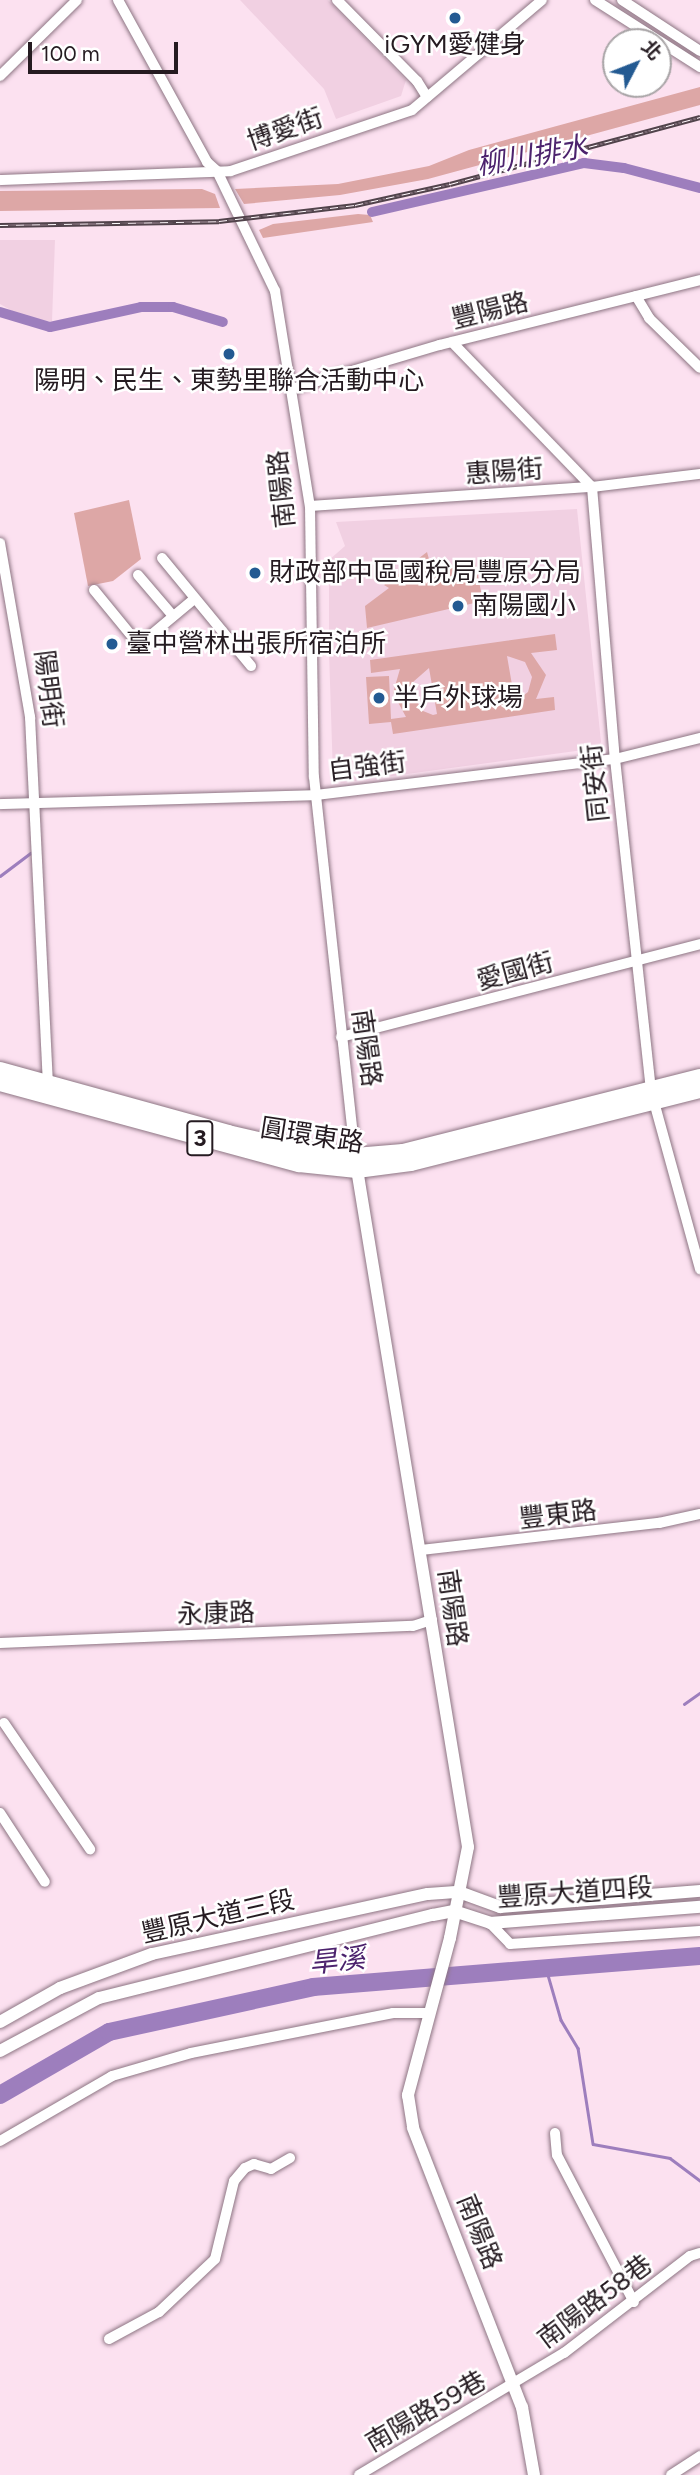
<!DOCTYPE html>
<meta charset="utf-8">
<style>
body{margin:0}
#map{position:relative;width:700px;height:2475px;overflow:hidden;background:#fce1f0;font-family:Figtree,"Noto Sans TC",sans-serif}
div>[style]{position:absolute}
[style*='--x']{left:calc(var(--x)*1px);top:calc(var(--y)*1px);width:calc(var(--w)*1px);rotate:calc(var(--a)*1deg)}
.built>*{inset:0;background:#f1d0e2}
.green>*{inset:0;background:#dda7a6}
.stream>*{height:2.5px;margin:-1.25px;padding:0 1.25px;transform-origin:1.25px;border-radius:1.25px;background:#9d7ebd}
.canal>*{height:10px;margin:-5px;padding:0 5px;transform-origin:5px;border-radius:5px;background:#9d7ebd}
.river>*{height:18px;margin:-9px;padding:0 9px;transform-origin:9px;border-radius:9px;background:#9d7ebd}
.roads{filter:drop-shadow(0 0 2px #8d7583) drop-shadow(0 0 2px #8d7583)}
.minor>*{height:10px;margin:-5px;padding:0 5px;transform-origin:5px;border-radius:5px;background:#fff}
.tertiary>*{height:12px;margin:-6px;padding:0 6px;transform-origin:6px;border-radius:6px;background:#fff}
.primary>*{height:16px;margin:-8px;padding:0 8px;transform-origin:8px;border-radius:8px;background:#fff}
.rail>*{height:5px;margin-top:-2.5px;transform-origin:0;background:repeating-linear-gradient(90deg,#fff 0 8px,#51434b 0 16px);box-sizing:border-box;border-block:2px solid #51434b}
.dots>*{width:19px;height:19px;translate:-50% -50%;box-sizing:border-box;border:4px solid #fff;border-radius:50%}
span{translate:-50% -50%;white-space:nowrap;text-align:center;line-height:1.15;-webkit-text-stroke:5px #fff;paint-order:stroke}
.shield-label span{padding:2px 5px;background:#fff;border:2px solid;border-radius:5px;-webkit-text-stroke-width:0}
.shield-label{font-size:24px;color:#251b21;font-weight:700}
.poi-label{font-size:26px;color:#251b21}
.left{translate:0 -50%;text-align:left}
.street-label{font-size:26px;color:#251b21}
.water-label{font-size:28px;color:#4c226d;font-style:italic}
.north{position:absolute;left:602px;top:28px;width:70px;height:70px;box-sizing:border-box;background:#fff;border:2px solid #a8a4a6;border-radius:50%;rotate:48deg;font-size:19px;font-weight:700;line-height:28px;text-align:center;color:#251b21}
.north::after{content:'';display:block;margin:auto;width:24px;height:32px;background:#235a92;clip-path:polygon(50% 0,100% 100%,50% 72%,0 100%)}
.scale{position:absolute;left:28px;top:42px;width:150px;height:32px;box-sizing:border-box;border:4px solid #251b21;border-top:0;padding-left:9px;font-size:21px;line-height:24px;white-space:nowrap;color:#251b21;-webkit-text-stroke:5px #fff;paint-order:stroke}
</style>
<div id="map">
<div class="built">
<i style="clip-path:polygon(240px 0,328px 0,406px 80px,401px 96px,336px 119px,324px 89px)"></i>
<i style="clip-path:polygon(0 240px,55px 240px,52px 321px,28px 320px,0 304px)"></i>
<i style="clip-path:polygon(577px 509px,601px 742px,598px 748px,341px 783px,333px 776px,329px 652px,329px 560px,345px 546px,336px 522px)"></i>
</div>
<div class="green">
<i style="clip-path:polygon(700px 87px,700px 105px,428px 179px,340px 195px,244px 204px,235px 189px,338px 184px,429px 166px,469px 150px)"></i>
<i style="clip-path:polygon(202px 189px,215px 194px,220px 208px,0 211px,0 191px)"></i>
<i style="clip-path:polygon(358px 214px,370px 215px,373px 222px,263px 238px,259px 230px,273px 224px)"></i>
<i style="clip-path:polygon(129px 500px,141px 559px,113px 581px,88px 586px,74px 513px)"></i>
<i style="clip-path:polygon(427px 552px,432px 570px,475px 562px,483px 601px,367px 628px,365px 606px,389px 588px,384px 585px)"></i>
<i style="clip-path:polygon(evenodd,555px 634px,557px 650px,531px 653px,546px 675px,536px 699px,554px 697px,555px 710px,393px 734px,391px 722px,369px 724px,366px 677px,389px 676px,391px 719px,406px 717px,393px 693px,400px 669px,371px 673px,370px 660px,555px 634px,507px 656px,525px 662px,532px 677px,528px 692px,515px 702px,507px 656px,555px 634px,429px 668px,437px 714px,433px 715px,423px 711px,412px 694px,413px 682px,429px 668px)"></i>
</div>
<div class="stream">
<i style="--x:0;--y:876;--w:38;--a:-37"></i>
<i style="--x:684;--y:1704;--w:19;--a:-35"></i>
<i style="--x:546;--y:1968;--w:54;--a:73.9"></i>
<i style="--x:561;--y:2020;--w:33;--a:59"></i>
<i style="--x:578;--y:2048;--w:97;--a:81.1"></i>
<i style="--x:593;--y:2144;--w:78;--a:10.3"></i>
<i style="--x:670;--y:2158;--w:38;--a:37"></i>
</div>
<div class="canal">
<i style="--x:372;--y:212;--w:218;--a:-13"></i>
<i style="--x:584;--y:163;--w:40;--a:7.1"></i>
<i style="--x:624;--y:168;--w:79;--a:14.7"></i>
<i style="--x:0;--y:312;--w:52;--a:16.7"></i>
<i style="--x:50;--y:327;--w:93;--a:-12.4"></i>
<i style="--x:141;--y:307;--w:32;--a:0"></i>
<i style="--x:173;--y:307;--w:52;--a:16.7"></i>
</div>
<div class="river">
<i style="--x:0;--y:2095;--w:126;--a:-30"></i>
<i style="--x:109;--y:2032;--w:209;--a:-12.4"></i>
<i style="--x:313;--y:1987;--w:388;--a:-4.6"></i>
</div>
<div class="roads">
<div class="minor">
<i style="--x:118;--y:0;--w:185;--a:61.2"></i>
<i style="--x:207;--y:162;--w:13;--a:42"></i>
<i style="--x:217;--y:171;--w:133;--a:64.2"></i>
<i style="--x:275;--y:291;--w:218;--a:80.8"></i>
<i style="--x:310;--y:506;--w:271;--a:89.2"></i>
<i style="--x:314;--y:777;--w:381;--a:83.8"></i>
<i style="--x:337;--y:0;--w:114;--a:45.4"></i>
<i style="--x:417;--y:81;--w:19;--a:58"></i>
<i style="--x:595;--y:0;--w:125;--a:32.5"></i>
<i style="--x:622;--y:0;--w:93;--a:33.2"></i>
<i style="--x:0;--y:76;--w:108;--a:-44.6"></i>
<i style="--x:0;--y:180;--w:231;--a:-2.2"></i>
<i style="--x:231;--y:171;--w:191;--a:-18.6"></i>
<i style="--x:412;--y:110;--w:170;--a:-40.2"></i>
<i style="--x:636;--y:296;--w:26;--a:59"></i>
<i style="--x:649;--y:318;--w:71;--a:44.4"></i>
<i style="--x:452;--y:342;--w:202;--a:46"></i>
<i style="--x:592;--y:487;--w:273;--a:85.2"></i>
<i style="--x:615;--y:759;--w:334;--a:83.8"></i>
<i style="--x:651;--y:1091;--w:185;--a:74.6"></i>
<i style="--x:291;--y:389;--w:155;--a:-16.5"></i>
<i style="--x:440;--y:345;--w:268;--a:-14"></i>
<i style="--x:310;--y:506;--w:283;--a:-3.9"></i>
<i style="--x:592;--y:487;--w:109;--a:-6.9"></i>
<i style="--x:0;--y:543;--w:177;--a:80.2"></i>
<i style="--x:30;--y:717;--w:366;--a:87.2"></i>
<i style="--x:162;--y:558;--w:140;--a:50.5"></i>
<i style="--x:138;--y:575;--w:54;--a:49.5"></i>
<i style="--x:94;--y:590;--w:71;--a:50.7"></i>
<i style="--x:139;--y:645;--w:70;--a:-39.8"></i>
<i style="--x:0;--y:804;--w:316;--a:-1.6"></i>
<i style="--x:316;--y:795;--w:301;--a:-6.9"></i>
<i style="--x:615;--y:759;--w:88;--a:-13.9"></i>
<i style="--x:341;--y:1037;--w:371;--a:-14.5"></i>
<i style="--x:421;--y:1550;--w:240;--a:-6.5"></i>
<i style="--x:659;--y:1523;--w:42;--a:-12.4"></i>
<i style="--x:0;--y:1643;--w:413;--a:-2.4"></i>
<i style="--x:413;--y:1626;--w:20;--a:-18"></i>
<i style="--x:4;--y:1723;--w:153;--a:55.7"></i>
<i style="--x:0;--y:1813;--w:82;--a:56.9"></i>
<i style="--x:490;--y:1923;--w:29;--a:46"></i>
<i style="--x:510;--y:1944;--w:190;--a:-3.9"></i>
<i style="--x:555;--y:2133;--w:22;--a:85"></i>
<i style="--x:557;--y:2155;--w:166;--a:62.4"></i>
<i style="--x:0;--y:2141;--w:129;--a:-30.1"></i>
<i style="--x:112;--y:2076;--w:82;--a:-16.2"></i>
<i style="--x:191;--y:2053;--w:206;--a:-11.2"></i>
<i style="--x:393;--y:2013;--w:34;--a:0"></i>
<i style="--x:109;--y:2339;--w:57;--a:-28.4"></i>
<i style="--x:159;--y:2312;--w:77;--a:-43.4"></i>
<i style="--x:215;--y:2259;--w:80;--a:-76.3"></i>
<i style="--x:234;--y:2181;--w:17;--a:-50"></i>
<i style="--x:245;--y:2168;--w:10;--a:-24"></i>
<i style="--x:254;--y:2164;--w:18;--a:16"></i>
<i style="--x:271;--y:2169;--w:22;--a:-30"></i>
<i style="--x:359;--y:2475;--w:239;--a:-30.8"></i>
<i style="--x:564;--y:2353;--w:159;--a:-37.6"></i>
<i style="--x:690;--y:2256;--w:10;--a:-17"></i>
<i style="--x:671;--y:2475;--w:35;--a:-33"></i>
</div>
<div class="tertiary">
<i style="--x:356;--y:1163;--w:693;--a:80.7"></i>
<i style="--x:468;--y:1847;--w:93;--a:101.2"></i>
<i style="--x:450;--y:1938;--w:163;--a:105"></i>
<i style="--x:408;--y:2095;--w:33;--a:81"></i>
<i style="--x:413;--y:2128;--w:300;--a:68.7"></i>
<i style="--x:522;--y:2407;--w:69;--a:80"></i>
<i style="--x:0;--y:2022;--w:69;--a:-29.5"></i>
<i style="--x:60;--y:1988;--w:98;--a:-20.3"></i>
<i style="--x:152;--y:1954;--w:282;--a:-12.3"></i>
<i style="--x:428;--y:1894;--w:31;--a:-4"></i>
<i style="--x:459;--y:1892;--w:44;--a:20.1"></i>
<i style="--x:500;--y:1907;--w:201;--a:-4.6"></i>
<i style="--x:0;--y:2051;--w:112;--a:-28.2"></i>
<i style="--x:99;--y:1998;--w:344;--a:-14"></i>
<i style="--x:433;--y:1915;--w:21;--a:-11"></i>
<i style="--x:454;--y:1911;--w:38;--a:18"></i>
<i style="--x:490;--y:1923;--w:211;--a:-4.4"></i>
</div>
<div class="primary">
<i style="--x:0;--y:1070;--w:237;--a:15.4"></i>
<i style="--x:228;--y:1133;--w:80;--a:13"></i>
<i style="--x:306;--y:1151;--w:49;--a:5.8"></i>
<i style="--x:355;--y:1156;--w:48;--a:-4.8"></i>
<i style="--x:403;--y:1152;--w:306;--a:-14.2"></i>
<i style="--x:0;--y:1083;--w:310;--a:15.2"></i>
<i style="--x:299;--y:1164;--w:58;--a:5.9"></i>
<i style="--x:357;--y:1170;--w:54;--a:-7.4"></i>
<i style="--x:411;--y:1163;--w:298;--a:-14.2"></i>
</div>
</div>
<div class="rail">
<i style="--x:0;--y:225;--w:219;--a:-1"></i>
<i style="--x:219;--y:221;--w:137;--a:-6.7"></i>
<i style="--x:355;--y:205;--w:97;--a:-12.5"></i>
<i style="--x:450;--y:184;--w:259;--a:-15"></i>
</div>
<div class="dots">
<i style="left:455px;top:18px;background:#235a92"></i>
<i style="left:229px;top:354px;background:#235a92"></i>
<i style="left:255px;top:573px;background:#235a92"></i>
<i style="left:458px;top:606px;background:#235a92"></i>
<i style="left:112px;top:644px;background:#235a92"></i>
<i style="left:379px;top:698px;background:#235a92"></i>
</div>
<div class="shield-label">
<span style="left:200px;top:1138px">3</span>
</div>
<div class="poi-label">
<span style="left:455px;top:45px">iGYM愛健身</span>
<span style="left:229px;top:381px">陽明、民生、東勢里聯合活動中心</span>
<span class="left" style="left:269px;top:573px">財政部中區國稅局豐原分局</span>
<span class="left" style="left:472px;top:606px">南陽國小</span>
<span class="left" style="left:126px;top:644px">臺中營林出張所宿泊所</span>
<span class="left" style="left:393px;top:698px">半戶外球場</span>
</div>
<div class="street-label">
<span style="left:285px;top:130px;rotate:-19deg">博愛街</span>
<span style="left:490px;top:311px;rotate:-14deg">豐陽路</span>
<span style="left:504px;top:472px;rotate:-4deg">惠陽街</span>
<span style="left:282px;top:489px;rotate:-96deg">南陽路</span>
<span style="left:48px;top:689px;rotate:83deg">陽明街</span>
<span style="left:367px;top:767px;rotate:-7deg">自強街</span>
<span style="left:596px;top:783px;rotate:-96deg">同安街</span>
<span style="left:515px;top:972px;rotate:-15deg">愛國街</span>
<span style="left:366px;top:1048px;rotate:82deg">南陽路</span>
<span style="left:312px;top:1136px;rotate:9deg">圓環東路</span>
<span style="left:558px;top:1515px;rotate:-7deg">豐東路</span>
<span style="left:452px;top:1608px;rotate:82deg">南陽路</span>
<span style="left:216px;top:1614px;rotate:-2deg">永康路</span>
<span style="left:575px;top:1893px;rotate:-4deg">豐原大道四段</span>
<span style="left:218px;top:1917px;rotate:-13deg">豐原大道三段</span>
<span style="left:479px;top:2232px;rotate:68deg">南陽路</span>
<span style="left:595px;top:2302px;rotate:-37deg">南陽路58巷</span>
<span style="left:426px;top:2412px;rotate:-30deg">南陽路59巷</span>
</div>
<div class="water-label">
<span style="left:532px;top:155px;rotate:-10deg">柳川排水</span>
<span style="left:337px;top:1960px;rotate:-6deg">旱溪</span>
</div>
<div class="north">北</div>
<div class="scale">100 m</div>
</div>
